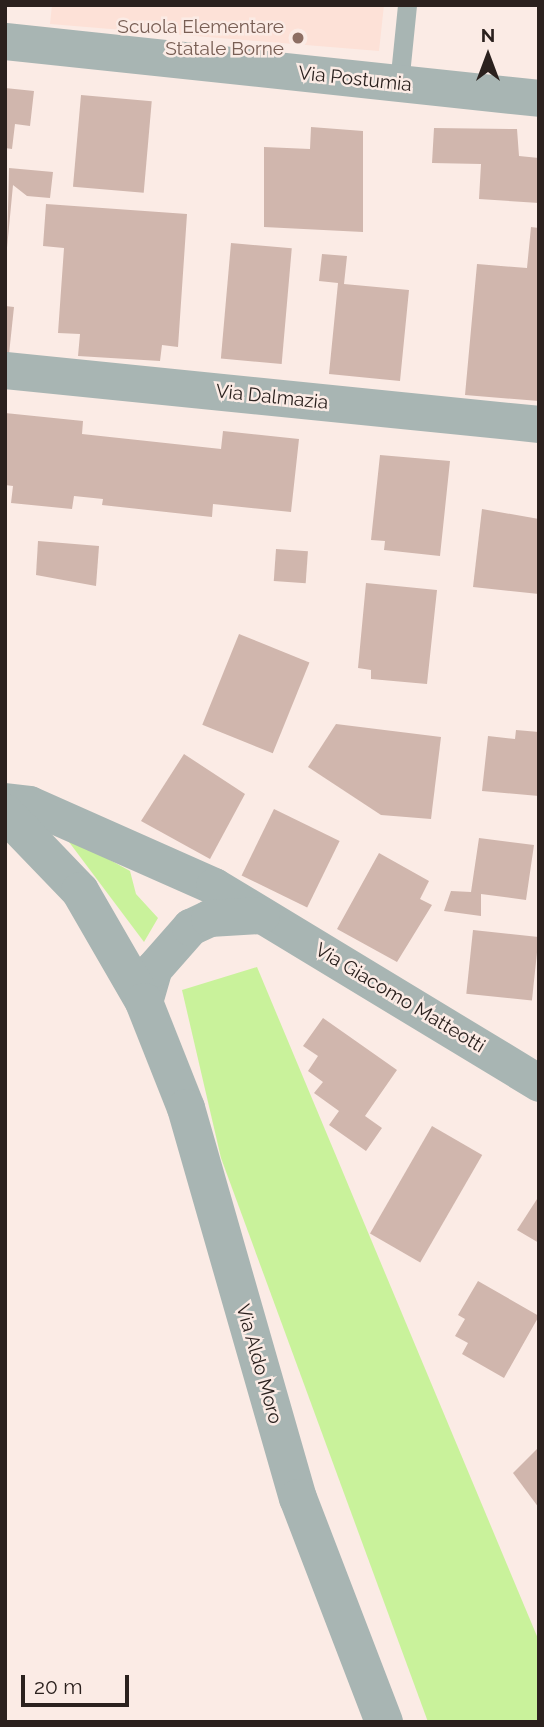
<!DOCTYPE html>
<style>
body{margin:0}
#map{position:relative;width:544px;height:1727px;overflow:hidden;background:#fbebe5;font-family:Raleway,sans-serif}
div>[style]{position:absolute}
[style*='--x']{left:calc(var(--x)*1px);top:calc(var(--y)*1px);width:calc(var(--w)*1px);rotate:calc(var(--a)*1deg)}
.built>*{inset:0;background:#fde1d7}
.green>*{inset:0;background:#c9f29b}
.building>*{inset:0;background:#d0b6ad;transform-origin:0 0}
.service>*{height:19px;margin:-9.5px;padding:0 9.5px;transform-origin:9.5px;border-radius:9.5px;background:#a8b5b3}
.minor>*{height:37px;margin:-18.5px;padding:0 18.5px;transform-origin:18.5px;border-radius:18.5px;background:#a8b5b3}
.tertiary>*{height:38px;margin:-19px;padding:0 19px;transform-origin:19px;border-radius:19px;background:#a8b5b3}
.dots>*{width:19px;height:19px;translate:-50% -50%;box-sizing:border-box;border:4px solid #fbebe5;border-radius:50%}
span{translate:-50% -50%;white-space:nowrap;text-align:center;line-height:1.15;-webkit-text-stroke:5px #fbebe5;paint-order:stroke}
.education-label{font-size:19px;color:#785e54}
.right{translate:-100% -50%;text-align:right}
.street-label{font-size:19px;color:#2b211e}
.frame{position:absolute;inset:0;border:7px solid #2b211e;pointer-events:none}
.north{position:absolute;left:453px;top:21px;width:70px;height:70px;-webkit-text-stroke:5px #fbebe5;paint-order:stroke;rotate:0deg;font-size:19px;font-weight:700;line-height:28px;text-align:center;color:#2b211e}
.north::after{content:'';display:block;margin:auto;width:24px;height:32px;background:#2b211e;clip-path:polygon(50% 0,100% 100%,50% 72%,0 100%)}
.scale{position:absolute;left:21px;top:1675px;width:108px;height:32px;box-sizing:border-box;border:4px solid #2b211e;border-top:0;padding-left:9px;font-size:21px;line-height:24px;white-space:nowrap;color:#2b211e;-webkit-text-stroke:5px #fbebe5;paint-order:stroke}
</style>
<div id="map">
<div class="built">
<i style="clip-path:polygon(52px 5px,384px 5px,379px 51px,50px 24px)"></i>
</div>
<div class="green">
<i style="clip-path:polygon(63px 834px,130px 871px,136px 894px,158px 918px,144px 942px)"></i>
<i style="clip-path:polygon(257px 967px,539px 1641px,539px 1722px,428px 1722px,221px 1158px,182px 990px)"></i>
</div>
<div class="building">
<i style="clip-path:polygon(5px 88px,34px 91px,30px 126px,15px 124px,12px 149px,5px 148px)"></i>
<i style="left:81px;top:95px;width:71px;height:92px;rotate:5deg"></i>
<i style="clip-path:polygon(311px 127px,363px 131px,363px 232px,264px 227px,264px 147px,310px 149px)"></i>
<i style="clip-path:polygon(434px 128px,517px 129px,519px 156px,539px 158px,539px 203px,479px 199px,481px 164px,432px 163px)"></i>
<i style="clip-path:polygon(9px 168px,53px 172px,50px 198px,27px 196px,13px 185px,7px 248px)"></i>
<i style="clip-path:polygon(46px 204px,187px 214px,178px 347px,162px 345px,160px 361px,78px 356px,80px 334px,58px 333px,64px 248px,43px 246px)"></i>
<i style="clip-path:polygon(531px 227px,539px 228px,539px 401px,465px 395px,477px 264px,527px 268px)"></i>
<i style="left:231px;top:243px;width:61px;height:116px;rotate:5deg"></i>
<i style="clip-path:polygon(322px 254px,347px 256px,344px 284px,409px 290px,400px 381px,329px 374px,338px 283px,319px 281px)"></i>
<i style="clip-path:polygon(5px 306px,14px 307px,9px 354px,5px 354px)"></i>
<i style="clip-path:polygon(5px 413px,83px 421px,82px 434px,221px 449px,223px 431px,299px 439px,291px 512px,213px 504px,212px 517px,102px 505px,103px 499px,74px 496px,72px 509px,11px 503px,13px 486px,5px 485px)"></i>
<i style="clip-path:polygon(380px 455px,450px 461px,440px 556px,384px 550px,385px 541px,371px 540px)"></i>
<i style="clip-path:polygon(482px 509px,539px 519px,539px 594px,473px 587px)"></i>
<i style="clip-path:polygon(38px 541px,99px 546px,96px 586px,36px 575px)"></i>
<i style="left:276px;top:549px;width:32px;height:32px;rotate:4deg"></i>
<i style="clip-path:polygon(366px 583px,437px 590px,427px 684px,371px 679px,371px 670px,358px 668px)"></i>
<i style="left:239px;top:634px;width:76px;height:98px;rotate:22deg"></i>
<i style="clip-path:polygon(336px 724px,441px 737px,431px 819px,381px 815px,308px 767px)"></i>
<i style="clip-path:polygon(516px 730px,539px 732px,539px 796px,482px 791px,488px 736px,515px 739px)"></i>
<i style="clip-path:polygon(184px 754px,245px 794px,210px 859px,141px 821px)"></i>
<i style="left:274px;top:809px;width:73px;height:74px;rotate:26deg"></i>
<i style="clip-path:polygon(479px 838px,534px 845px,526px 900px,481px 894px,481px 916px,444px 911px,451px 891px,471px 892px)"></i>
<i style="clip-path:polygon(379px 853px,429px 881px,420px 899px,432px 905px,397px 962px,337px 929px)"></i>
<i style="left:473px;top:930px;width:66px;height:64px;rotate:6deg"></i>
<i style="clip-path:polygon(323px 1018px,397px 1070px,365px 1116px,382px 1128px,366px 1151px,329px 1125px,339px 1111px,314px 1093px,323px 1082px,308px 1071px,318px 1056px,303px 1046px)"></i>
<i style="left:432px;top:1126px;width:58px;height:124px;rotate:30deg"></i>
<i style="clip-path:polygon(539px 1196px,539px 1243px,517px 1230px)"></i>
<i style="clip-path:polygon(478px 1281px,539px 1316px,504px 1378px,462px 1354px,468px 1343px,455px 1336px,465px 1319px,458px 1315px)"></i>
<i style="clip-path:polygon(539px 1447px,539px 1508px,513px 1473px)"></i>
</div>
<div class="service">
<i style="--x:399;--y:84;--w:79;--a:-84.2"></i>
</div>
<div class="minor">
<i style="--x:5;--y:41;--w:537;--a:6.09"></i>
<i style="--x:5;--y:370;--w:537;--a:5.77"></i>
<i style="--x:5;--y:801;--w:24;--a:7"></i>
<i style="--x:29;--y:804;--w:202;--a:23.9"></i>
<i style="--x:214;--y:886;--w:380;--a:31.2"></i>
<i style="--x:144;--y:1002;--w:35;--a:-74"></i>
<i style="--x:154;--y:968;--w:55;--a:-48.7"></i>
<i style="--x:190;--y:927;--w:21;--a:-25"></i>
<i style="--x:209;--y:918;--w:52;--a:-3.3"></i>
</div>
<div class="tertiary">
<i style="--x:5;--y:813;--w:108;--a:46.1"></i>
<i style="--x:80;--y:891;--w:128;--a:60"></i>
<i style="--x:144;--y:1002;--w:114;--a:68.4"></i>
<i style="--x:186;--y:1108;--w:406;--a:74"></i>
<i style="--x:298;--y:1498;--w:240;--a:69"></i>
</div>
<div class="dots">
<i style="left:298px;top:38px;background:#8d6e63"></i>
</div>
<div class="education-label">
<span class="right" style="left:284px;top:38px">Scuola Elementare<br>Statale Borne</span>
</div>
<div class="street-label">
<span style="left:355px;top:79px;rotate:6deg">Via Postumia</span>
<span style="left:272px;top:397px;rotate:6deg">Via Dalmazia</span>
<span style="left:400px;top:998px;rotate:31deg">Via Giacomo Matteotti</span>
<span style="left:259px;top:1364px;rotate:74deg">Via Aldo Moro</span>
</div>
<div class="frame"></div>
<div class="north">N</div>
<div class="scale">20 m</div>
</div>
